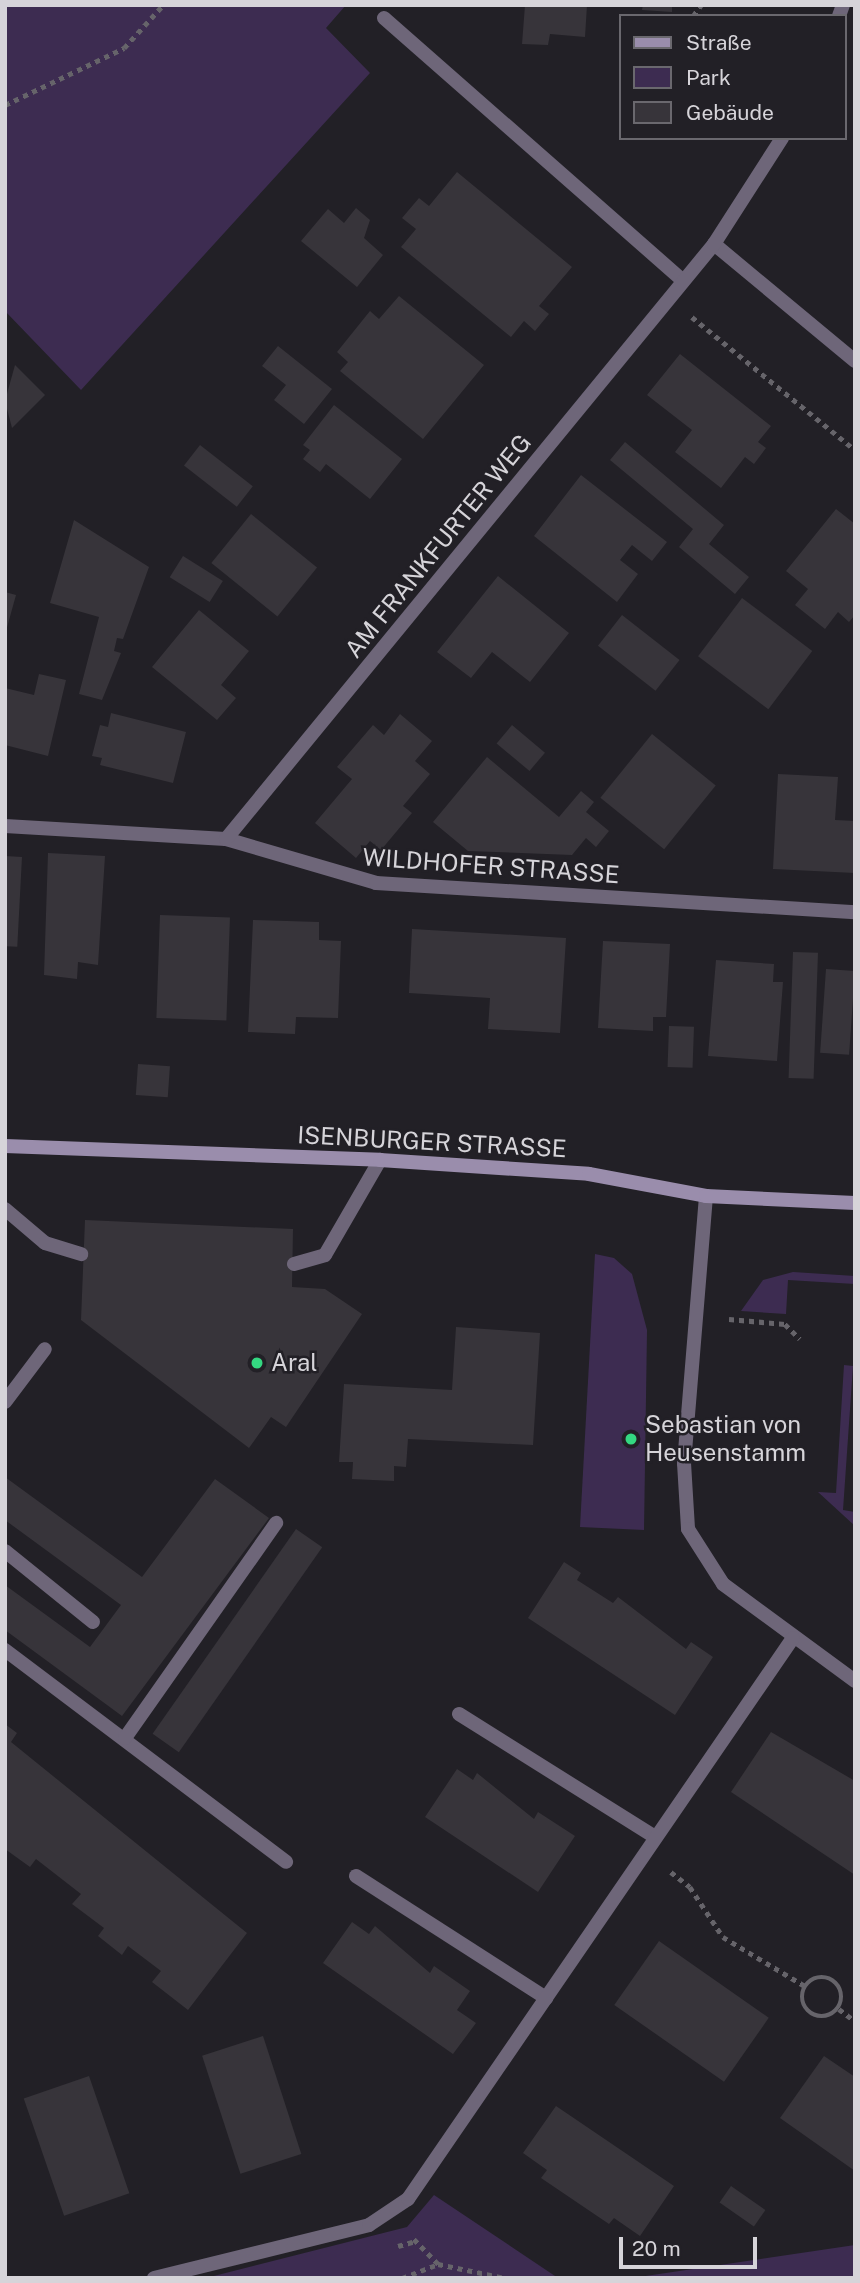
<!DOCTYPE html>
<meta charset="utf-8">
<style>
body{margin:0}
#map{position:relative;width:860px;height:2283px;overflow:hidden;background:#222026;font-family:"Public Sans",sans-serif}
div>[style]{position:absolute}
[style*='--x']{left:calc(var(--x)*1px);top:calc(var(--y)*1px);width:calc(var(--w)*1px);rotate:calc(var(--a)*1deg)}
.green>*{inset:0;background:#3d2c51}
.building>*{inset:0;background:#37343a;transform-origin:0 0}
.path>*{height:4.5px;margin-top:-2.25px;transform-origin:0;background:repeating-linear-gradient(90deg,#66646a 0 5px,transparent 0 10px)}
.path>.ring{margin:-2.25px;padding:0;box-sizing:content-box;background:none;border:4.5px solid #66646a;border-radius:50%}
.service>*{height:14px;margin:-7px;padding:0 7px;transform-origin:7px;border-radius:7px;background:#6e6679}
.minor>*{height:14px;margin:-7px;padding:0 7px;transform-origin:7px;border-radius:7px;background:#6e6679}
.secondary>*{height:14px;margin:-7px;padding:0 7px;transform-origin:7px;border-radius:7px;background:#9a8dac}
.dots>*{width:19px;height:19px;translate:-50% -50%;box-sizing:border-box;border:4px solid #222026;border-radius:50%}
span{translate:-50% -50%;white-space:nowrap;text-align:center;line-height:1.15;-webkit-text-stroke:5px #222026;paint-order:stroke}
.street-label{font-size:24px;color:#d6d4d9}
.poi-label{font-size:24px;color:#d6d4d9}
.left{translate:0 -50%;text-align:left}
.frame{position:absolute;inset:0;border:7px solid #d6d4d9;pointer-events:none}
.legend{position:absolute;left:619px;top:14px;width:228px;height:126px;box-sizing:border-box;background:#222026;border:2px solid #6a686e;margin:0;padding:9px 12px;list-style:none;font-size:21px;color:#d6d4d9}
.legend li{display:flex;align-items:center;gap:14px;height:35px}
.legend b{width:35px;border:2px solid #6a686e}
.scale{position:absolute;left:619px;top:2237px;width:138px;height:32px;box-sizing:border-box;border:4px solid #d6d4d9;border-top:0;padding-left:9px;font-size:21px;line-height:24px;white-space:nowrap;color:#d6d4d9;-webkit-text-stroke:5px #222026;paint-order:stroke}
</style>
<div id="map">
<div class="green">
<i style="clip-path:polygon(5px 5px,346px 5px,326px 28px,370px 73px,81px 390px,5px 311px)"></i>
<i style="clip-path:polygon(595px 1254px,614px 1258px,632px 1274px,647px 1330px,644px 1530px,580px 1527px)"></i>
<i style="clip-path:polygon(793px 1272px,855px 1276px,855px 1284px,788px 1280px,786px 1314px,741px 1311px,763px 1280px)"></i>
<i style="clip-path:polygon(844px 1365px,853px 1366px,843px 1510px,855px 1512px,855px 1526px,818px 1492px,836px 1493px)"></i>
<i style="clip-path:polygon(434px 2195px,558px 2278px,206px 2278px,407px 2227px)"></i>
<i style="clip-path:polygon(855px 2245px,855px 2278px,632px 2278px)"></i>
</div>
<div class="building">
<i style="clip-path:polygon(525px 5px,587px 5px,585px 37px,550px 34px,548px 45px,522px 44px)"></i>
<i style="clip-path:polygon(643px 5px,672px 5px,672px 12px,642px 10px)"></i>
<i style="clip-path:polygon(457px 172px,572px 267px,539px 306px,549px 314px,535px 331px,524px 321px,511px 337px,401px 247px,416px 229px,402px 218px,419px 198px,429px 206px)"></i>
<i style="clip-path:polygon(356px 208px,370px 220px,364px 238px,383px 255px,357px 287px,301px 241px,328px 209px,344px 223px)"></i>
<i style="clip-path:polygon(399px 296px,484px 365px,423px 439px,340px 371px,348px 362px,337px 352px,370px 311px,379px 319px)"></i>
<i style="clip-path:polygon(278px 346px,332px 389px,304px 424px,274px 400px,286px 385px,262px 366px)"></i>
<i style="clip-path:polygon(680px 354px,771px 426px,758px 442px,766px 448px,754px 464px,745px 457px,721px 488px,675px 452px,692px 430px,647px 395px)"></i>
<i style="clip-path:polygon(15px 365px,45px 395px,12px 428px,5px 401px)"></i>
<i style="clip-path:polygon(334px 405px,402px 459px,370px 499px,326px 464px,320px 472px,303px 459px,310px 450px,303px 445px)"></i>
<i style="clip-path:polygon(625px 442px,724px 525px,709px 544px,749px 577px,735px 594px,679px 547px,693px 529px,610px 460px)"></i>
<i style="left:200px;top:445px;width:67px;height:26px;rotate:38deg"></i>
<i style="clip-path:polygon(581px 475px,667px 542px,652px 561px,632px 545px,620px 560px,638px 574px,617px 602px,534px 536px)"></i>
<i style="clip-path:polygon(836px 509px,855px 524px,855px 615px,849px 622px,838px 612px,825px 629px,795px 605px,808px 589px,786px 571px)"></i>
<i style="left:251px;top:514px;width:85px;height:63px;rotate:39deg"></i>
<i style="clip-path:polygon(74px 520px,149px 567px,123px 639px,117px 638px,114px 651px,121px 653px,102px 700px,79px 694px,99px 617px,50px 603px)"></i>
<i style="left:183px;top:556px;width:47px;height:25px;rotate:32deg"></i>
<i style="clip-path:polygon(498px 576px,569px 633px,530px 682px,492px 652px,471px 678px,437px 652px)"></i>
<i style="clip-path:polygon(5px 592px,16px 595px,6px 631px,5px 631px)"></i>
<i style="left:742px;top:598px;width:88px;height:73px;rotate:37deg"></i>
<i style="clip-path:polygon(199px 610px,249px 651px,221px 685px,236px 698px,217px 720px,152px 667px)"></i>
<i style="left:622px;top:615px;width:73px;height:39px;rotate:38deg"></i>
<i style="clip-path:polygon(39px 674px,66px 680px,48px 756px,5px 745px,5px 688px,34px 695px)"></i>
<i style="clip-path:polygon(111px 713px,186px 732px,173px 783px,100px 765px,102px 758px,92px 756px,100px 725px,108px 727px)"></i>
<i style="clip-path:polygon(400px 714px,432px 741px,415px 761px,430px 774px,403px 806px,412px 813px,381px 850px,370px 841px,356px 858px,315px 823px,352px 779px,337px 767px,373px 725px,384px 735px)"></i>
<i style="left:512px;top:725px;width:43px;height:24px;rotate:40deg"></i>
<i style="left:652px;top:734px;width:82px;height:82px;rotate:39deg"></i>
<i style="clip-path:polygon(487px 757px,559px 817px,581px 791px,594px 802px,586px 812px,609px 831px,596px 847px,586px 838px,572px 855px,468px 851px,433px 822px)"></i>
<i style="clip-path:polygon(778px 774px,838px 777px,835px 820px,855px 821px,855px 873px,773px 869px)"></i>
<i style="clip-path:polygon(48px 853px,105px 856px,98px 965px,78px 962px,77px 979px,44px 975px)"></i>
<i style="left:5px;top:856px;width:17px;height:90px;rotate:3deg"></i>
<i style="left:160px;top:915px;width:70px;height:103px;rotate:2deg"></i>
<i style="clip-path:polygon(253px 920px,319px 922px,319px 940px,341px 941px,338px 1018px,296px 1017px,295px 1034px,248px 1032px)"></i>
<i style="clip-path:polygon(412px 929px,566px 938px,560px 1033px,488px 1029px,490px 998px,409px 993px)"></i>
<i style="clip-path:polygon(603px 941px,670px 944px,666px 1017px,653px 1017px,653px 1031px,598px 1028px)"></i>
<i style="left:793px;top:952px;width:25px;height:126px;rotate:2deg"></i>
<i style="clip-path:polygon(716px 960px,774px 964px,773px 982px,783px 982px,777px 1061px,708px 1056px)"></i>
<i style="left:826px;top:969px;width:29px;height:84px;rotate:4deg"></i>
<i style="left:669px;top:1026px;width:25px;height:41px;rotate:2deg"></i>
<i style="left:138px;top:1064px;width:32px;height:31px;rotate:4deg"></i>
<i style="clip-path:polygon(85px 1220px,293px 1229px,292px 1287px,325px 1289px,362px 1314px,286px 1427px,271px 1417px,249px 1448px,81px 1320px)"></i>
<i style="clip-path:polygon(456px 1327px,540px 1333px,533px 1445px,408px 1439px,406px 1467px,394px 1466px,394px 1481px,352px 1479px,353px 1462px,339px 1462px,344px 1384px,452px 1390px)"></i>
<i style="clip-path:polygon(5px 1477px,142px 1577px,215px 1479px,269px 1518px,122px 1716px,5px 1630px,5px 1585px,90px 1647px,121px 1605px,5px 1520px)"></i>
<i style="left:296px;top:1529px;width:32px;height:250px;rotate:35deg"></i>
<i style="clip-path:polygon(564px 1562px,581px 1573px,577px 1580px,613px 1603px,618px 1597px,686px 1649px,691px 1642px,713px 1657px,675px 1715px,528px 1618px)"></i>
<i style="clip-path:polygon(5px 1724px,17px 1733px,11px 1742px,247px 1933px,188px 2010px,152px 1982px,161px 1971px,128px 1946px,122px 1955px,98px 1936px,104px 1928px,72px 1904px,81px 1894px,36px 1859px,30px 1867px,5px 1849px)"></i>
<i style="clip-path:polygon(771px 1732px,855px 1781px,855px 1875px,731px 1792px)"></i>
<i style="clip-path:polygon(457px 1769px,473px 1780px,477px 1773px,534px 1819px,538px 1812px,575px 1836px,538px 1892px,425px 1817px)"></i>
<i style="clip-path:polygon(352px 1922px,369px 1934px,375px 1926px,430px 1973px,434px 1966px,470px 1991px,457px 2010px,476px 2023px,453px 2054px,323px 1963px)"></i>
<i style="left:659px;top:1941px;width:134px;height:78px;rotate:35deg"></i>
<i style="left:263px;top:2036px;width:124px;height:64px;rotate:72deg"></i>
<i style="clip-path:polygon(824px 2056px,855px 2077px,855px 2171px,780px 2118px)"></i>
<i style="left:89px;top:2076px;width:124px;height:69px;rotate:71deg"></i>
<i style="clip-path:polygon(556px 2106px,674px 2186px,640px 2236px,614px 2218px,609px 2224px,541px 2178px,547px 2170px,523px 2153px)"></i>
<i style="left:731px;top:2186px;width:42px;height:20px;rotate:35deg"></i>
</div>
<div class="path">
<i style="--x:693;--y:16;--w:14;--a:-54"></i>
<i style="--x:5;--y:105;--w:132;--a:-25.6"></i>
<i style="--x:124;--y:48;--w:58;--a:-47.8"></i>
<i style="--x:692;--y:317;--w:210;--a:39.2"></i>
<i style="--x:729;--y:1319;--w:56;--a:5.1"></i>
<i style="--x:785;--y:1324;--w:21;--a:45"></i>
<i style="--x:671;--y:1872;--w:24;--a:38"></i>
<i style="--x:690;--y:1887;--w:60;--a:56.6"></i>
<i style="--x:723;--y:1937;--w:96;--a:30.9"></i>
<i class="ring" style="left:802px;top:1977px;width:35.5px;height:35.5px"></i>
<i style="--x:839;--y:2009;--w:20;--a:37"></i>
<i style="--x:414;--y:2239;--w:35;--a:46"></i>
<i style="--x:398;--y:2246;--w:18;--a:-16"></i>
<i style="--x:402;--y:2278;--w:39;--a:-21"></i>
<i style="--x:438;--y:2264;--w:68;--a:11.8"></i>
</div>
<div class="service">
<i style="--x:5;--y:1209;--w:52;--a:40.4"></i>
<i style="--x:45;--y:1243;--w:38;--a:17"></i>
<i style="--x:294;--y:1264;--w:32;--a:-16"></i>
<i style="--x:325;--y:1255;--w:110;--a:-59.9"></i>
<i style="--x:5;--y:1551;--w:113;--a:38.9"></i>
<i style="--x:5;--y:1650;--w:352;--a:37"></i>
<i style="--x:125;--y:1738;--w:263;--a:-54.9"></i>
</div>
<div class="minor">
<i style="--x:839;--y:16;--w:12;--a:-70"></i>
<i style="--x:384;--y:18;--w:398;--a:41.3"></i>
<i style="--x:714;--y:244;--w:183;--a:39.7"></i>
<i style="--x:5;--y:826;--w:221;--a:3.4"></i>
<i style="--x:226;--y:839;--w:156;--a:16.3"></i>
<i style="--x:376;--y:883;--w:480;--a:3.5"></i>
<i style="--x:226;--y:839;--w:770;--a:-50.64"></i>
<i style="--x:714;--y:244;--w:126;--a:-57.3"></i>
<i style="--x:706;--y:1196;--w:268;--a:94.7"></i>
<i style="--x:684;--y:1463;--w:66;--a:86.5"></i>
<i style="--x:688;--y:1529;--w:65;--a:57.5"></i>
<i style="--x:723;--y:1584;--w:164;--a:36.3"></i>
<i style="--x:5;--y:1402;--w:66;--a:-53"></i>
<i style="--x:459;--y:1714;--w:231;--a:32.1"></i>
<i style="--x:356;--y:1876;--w:226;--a:32.7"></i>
<i style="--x:154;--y:2278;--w:221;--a:-13.8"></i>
<i style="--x:369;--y:2225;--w:47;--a:-33.7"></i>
<i style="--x:408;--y:2199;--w:680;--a:-55.54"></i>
</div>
<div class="secondary">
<i style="--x:5;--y:1146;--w:375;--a:2.1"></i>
<i style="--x:380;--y:1160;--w:209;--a:3.8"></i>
<i style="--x:589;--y:1174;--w:119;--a:10.6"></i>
<i style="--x:706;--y:1196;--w:149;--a:2.7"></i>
</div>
<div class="dots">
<i style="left:257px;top:1363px;background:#34d881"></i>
<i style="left:631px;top:1439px;background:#34d881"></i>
</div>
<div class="street-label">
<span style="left:438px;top:546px;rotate:-51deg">AM FRANKFURTER WEG</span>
<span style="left:491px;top:866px;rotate:4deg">WILDHOFER STRASSE</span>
<span style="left:432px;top:1142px;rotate:3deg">ISENBURGER STRASSE</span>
</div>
<div class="poi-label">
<span class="left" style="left:271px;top:1363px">Aral</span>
<span class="left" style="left:645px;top:1439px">Sebastian von<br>Heusenstamm</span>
</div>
<div class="frame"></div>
<ul class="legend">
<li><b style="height:9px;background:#9a8dac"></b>Straße</li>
<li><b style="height:19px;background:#3d2c51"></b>Park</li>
<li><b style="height:19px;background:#37343a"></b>Gebäude</li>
</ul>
<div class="scale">20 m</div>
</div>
